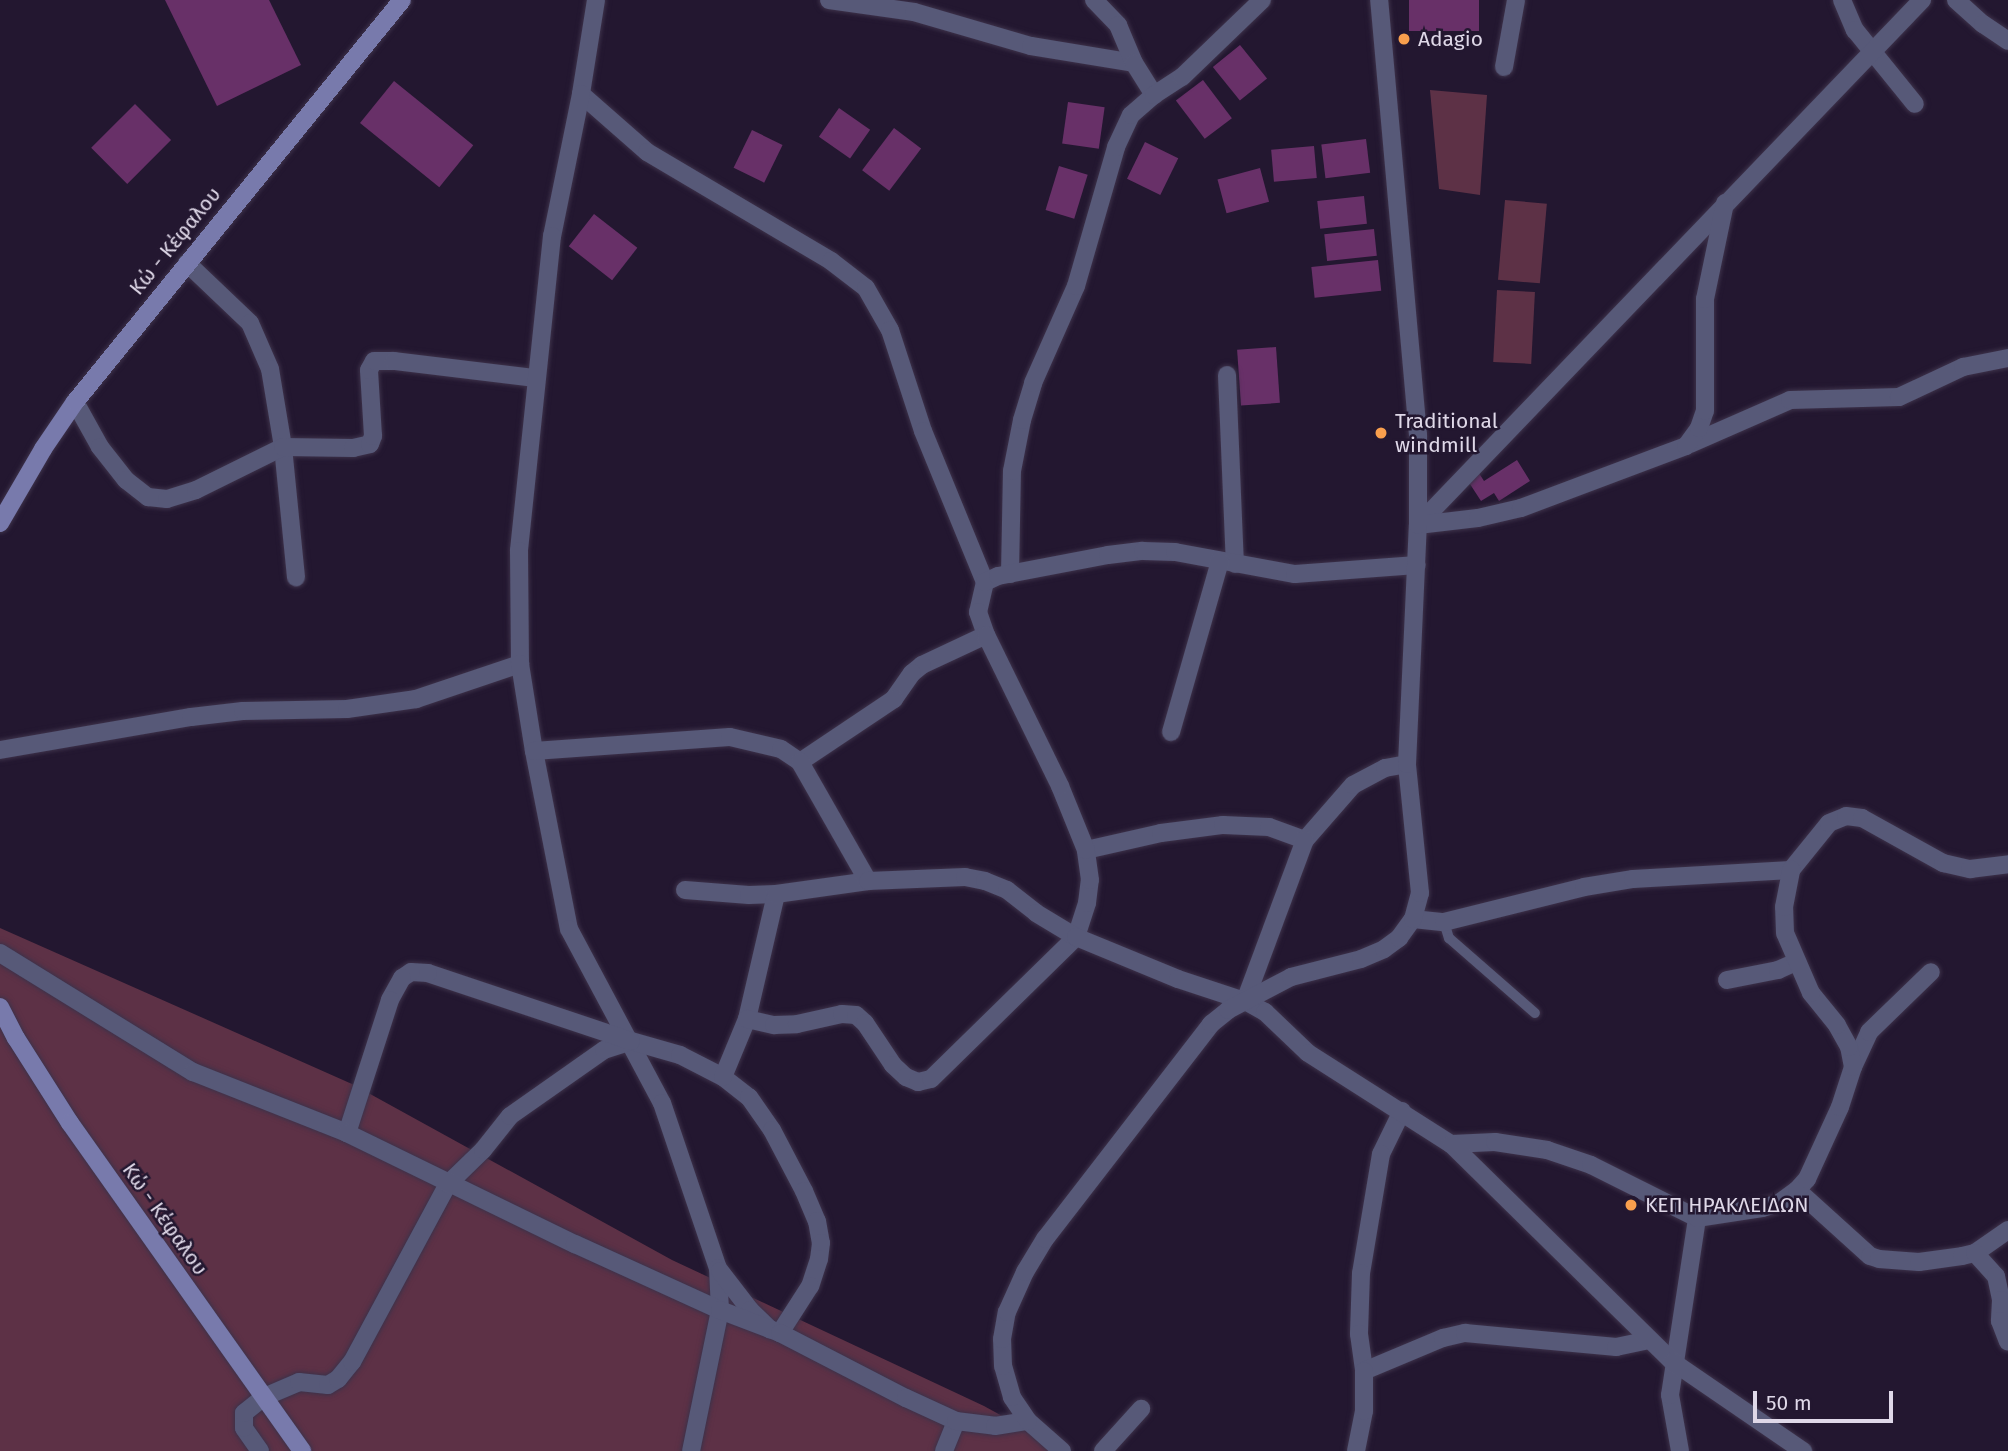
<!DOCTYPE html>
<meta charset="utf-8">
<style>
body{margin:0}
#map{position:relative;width:2008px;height:1451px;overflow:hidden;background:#231730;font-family:"Fira Sans",sans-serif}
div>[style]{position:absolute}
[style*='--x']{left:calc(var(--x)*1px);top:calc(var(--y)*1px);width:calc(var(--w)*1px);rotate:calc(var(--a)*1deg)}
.green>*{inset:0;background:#5d3146;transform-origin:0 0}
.building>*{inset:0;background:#683068;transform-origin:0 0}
.roads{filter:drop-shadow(0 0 2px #3d324a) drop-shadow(0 0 2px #3d324a)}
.service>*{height:10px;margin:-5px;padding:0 5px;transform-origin:5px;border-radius:5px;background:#575978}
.minor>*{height:18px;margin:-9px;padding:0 9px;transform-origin:9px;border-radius:9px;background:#575978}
.tertiary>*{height:18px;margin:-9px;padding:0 9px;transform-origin:9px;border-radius:9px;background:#575978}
.secondary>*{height:18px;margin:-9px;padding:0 9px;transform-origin:9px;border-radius:9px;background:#787aac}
.dots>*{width:19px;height:19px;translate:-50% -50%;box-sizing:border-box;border:4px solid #231730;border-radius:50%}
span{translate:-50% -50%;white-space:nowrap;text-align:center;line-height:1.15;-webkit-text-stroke:5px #231730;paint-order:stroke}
.poi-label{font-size:21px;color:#dfd8e8}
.left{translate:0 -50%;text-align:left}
.street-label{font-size:21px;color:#dfd8e8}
.scale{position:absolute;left:1753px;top:1391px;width:140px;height:32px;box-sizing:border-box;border:4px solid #dfd8e8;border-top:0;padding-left:9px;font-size:21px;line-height:24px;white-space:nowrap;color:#dfd8e8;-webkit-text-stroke:5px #231730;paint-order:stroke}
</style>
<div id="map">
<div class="green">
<i style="clip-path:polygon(1430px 90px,1487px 95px,1480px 195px,1439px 189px)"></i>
<i style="left:1505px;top:200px;width:42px;height:80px;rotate:5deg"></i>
<i style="left:1497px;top:290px;width:38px;height:72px;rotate:3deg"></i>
<i style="clip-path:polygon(0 928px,352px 1084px,672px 1260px,984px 1406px,1066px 1451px,0 1451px)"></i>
</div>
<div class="building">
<i style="clip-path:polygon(165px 0,269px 0,301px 65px,217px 106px)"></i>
<i style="left:1409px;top:0;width:70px;height:31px"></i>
<i style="left:1240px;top:45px;width:43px;height:35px;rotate:51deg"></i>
<i style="left:1203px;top:80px;width:48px;height:34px;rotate:53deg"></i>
<i style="left:394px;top:81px;width:102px;height:54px;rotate:39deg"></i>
<i style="left:1068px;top:102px;width:37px;height:42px;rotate:8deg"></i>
<i style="left:135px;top:104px;width:51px;height:62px;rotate:45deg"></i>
<i style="left:839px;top:108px;width:38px;height:35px;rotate:35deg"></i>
<i style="left:894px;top:128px;width:34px;height:53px;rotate:37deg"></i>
<i style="left:752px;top:130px;width:34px;height:42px;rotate:26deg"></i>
<i style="left:1366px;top:139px;width:34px;height:45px;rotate:83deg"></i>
<i style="left:1145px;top:142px;width:37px;height:41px;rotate:26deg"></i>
<i style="left:1314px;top:146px;width:32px;height:43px;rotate:85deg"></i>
<i style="left:1059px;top:166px;width:30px;height:46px;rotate:17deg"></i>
<i style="left:1260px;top:168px;width:35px;height:44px;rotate:75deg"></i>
<i style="left:1364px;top:196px;width:28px;height:47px;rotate:84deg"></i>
<i style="left:594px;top:214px;width:55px;height:41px;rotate:38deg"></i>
<i style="left:1374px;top:229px;width:27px;height:50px;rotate:84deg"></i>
<i style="left:1378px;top:260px;width:31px;height:67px;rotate:84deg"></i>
<i style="left:1276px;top:347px;width:56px;height:39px;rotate:86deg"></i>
<i style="clip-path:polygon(1517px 460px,1530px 481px,1499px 501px,1494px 493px,1481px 501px,1468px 481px,1477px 470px,1484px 481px)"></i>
</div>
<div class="roads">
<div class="service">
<i style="--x:1444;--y:922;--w:17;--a:73"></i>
<i style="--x:1449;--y:938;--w:114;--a:41.1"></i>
</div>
<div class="minor">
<i style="--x:829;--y:0;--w:86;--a:8"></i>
<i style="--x:914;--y:12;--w:122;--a:16.2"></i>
<i style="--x:1031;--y:46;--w:104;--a:9.4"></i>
<i style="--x:1094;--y:0;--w:35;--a:46"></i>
<i style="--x:1118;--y:25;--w:41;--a:67.2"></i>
<i style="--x:1134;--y:63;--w:38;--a:58"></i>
<i style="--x:1842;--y:0;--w:33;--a:67"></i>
<i style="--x:1855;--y:30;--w:95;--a:51"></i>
<i style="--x:1956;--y:0;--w:36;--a:42"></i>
<i style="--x:1983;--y:24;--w:30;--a:34"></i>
<i style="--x:1504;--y:67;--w:68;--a:-79.8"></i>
<i style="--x:581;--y:94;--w:88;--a:41.3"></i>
<i style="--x:647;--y:152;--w:214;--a:30.6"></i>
<i style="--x:831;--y:261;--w:44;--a:37.6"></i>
<i style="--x:866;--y:288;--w:48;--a:60.3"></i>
<i style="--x:890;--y:330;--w:106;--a:71.9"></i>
<i style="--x:923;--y:431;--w:163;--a:67.7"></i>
<i style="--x:985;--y:582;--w:31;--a:103"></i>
<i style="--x:978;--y:612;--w:24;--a:71"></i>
<i style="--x:986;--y:635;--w:71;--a:154.9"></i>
<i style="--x:922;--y:665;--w:13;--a:141"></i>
<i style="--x:912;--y:673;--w:32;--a:125"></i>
<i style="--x:894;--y:699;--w:113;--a:146.2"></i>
<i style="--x:187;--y:263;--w:87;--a:43.6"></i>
<i style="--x:250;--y:323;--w:50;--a:66.5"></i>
<i style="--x:270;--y:369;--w:79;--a:80.5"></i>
<i style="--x:283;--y:447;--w:131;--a:84.3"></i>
<i style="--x:1227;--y:375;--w:189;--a:87.6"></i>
<i style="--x:75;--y:402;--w:51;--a:60.9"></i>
<i style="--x:100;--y:447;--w:42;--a:51.8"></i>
<i style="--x:126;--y:480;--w:28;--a:38"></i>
<i style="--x:148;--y:497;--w:19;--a:6"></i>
<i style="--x:167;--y:499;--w:30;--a:-17"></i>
<i style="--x:196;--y:490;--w:97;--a:-26.3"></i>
<i style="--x:283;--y:447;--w:70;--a:0.8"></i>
<i style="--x:353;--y:448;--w:17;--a:-13"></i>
<i style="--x:370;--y:444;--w:9;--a:-69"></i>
<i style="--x:373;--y:436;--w:66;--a:-93.5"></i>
<i style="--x:369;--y:370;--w:10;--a:-61"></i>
<i style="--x:374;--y:361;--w:20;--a:0"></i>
<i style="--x:394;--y:361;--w:142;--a:6.9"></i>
<i style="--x:1690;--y:444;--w:109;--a:-23.7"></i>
<i style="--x:1790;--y:400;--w:109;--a:-1.6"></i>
<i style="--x:1899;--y:397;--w:71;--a:-25.1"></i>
<i style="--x:1963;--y:367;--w:46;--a:-11.3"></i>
<i style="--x:1418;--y:525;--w:728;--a:-46.17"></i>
<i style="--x:1418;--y:525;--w:60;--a:-6.7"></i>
<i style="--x:1478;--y:518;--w:44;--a:-13.1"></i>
<i style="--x:1521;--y:508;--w:176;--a:-20.6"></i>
<i style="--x:1686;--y:446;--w:22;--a:-54"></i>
<i style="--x:1699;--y:428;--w:18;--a:-71"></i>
<i style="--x:1705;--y:411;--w:112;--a:-90"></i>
<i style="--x:1705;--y:299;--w:98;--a:-78.2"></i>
<i style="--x:1010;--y:574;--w:103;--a:-88.9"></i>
<i style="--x:1012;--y:471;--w:52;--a:-78.9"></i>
<i style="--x:1022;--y:420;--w:39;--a:-73"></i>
<i style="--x:1033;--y:383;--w:106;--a:-66.1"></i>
<i style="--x:1076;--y:286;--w:145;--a:-73.9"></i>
<i style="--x:1116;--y:147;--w:35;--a:-65"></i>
<i style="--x:1131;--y:115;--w:30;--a:-41"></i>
<i style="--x:1154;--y:95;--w:33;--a:-33"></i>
<i style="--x:1182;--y:77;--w:111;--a:-43.9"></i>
<i style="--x:985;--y:582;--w:14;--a:-25"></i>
<i style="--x:998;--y:576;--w:112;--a:-10.8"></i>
<i style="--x:1108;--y:555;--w:35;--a:-7"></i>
<i style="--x:1143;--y:551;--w:32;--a:2"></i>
<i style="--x:1175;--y:552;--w:122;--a:10.4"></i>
<i style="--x:1295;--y:574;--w:122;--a:-4.2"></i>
<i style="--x:1171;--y:732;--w:178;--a:-74"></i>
<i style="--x:0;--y:750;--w:194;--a:-9.8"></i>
<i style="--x:191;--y:717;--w:52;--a:-6.6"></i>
<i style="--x:243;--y:711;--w:104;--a:-1.1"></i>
<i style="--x:347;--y:709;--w:70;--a:-8.2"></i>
<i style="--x:416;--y:699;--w:110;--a:-18.6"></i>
<i style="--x:534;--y:751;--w:181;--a:78.9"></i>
<i style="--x:569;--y:929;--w:197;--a:61.9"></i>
<i style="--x:662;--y:1103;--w:174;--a:71.3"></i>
<i style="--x:718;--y:1268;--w:42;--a:87.3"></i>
<i style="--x:720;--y:1310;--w:144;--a:101.6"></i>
<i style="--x:1086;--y:850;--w:77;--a:-12.8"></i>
<i style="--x:1161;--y:833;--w:63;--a:-7.4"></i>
<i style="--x:1223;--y:825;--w:46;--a:2.5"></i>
<i style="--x:1269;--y:827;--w:38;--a:20"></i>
<i style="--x:1305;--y:840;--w:73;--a:-48.9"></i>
<i style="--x:1353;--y:785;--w:36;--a:-28"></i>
<i style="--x:1385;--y:768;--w:22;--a:-10"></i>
<i style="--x:685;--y:890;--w:64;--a:4.5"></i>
<i style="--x:749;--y:895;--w:27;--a:-2"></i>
<i style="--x:1413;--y:919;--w:31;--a:6"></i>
<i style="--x:1444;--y:922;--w:144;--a:-14"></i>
<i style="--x:1584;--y:887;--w:50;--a:-9.3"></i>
<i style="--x:1633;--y:879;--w:158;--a:-3.3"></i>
<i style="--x:1791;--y:870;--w:60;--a:-51"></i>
<i style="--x:1829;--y:823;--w:18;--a:-22"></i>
<i style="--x:1846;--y:816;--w:16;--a:7"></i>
<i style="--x:1862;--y:818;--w:93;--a:29.1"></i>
<i style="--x:1943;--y:863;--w:28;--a:13"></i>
<i style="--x:1970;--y:869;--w:38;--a:-7"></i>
<i style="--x:1727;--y:980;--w:52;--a:-11.1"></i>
<i style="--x:1778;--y:970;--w:20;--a:-24"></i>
<i style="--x:1245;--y:1001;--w:172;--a:-69.6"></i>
<i style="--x:747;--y:1019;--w:128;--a:-76.9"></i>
<i style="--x:776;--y:894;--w:93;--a:-8"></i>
<i style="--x:631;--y:1041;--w:51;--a:15.9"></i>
<i style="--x:680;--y:1055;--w:48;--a:27.1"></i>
<i style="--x:723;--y:1077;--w:33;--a:38"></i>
<i style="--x:749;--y:1097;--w:40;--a:55.1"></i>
<i style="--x:772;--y:1130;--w:69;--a:62.3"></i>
<i style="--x:804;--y:1191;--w:33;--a:67"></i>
<i style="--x:817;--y:1221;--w:22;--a:80"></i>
<i style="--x:821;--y:1243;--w:16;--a:97"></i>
<i style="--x:819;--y:1259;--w:28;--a:108"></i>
<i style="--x:810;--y:1286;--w:56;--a:122.6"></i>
<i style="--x:1853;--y:1067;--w:38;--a:-65"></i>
<i style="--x:1869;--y:1032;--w:86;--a:-44.1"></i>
<i style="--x:723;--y:1077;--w:63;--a:-67.5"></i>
<i style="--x:747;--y:1019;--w:28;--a:13"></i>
<i style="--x:774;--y:1025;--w:23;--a:-2"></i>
<i style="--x:797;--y:1024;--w:46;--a:-12.5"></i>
<i style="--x:842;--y:1014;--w:14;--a:4"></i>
<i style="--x:856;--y:1015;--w:12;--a:42"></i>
<i style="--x:865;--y:1023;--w:50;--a:56.3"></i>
<i style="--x:893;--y:1065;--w:18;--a:43"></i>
<i style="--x:906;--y:1077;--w:13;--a:23"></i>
<i style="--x:918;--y:1082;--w:13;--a:-13"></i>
<i style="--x:931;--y:1079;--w:203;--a:-44.4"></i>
<i style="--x:1076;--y:937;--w:36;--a:-72"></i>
<i style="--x:1087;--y:903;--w:23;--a:-83"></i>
<i style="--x:1090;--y:880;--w:30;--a:-98"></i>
<i style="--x:1086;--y:850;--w:69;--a:-112.1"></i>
<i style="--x:1060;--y:786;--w:168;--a:-116.1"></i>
<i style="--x:1402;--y:1111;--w:48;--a:116"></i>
<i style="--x:1381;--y:1154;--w:121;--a:99.5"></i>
<i style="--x:1361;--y:1273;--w:61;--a:91.9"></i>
<i style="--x:1359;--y:1334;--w:37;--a:82"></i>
<i style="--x:1364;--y:1371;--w:86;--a:-22.7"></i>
<i style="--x:1443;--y:1338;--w:23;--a:-13"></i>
<i style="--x:1465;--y:1333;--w:152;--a:5.3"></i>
<i style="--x:1616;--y:1347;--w:34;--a:-12"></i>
<i style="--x:1451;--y:1144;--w:44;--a:-2.6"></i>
<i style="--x:1495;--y:1142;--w:53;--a:8.7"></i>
<i style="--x:1547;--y:1150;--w:46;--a:18.8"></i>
<i style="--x:1591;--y:1165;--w:119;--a:26.6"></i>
<i style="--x:1797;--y:1190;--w:98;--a:42.1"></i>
<i style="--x:1870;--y:1256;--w:9;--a:18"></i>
<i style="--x:1879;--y:1259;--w:40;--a:4.3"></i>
<i style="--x:1919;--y:1262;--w:43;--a:-7.9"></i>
<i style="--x:1962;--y:1256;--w:13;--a:-13"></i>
<i style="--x:1975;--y:1253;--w:40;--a:-34.9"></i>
<i style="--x:1975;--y:1253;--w:31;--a:48"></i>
<i style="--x:1996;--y:1276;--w:25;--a:78"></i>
<i style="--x:2001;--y:1300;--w:21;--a:93"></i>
<i style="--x:2000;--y:1321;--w:22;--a:69"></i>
<i style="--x:720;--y:1271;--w:49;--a:52.4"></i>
<i style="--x:750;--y:1310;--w:28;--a:44"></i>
<i style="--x:260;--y:1451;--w:28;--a:-125"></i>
<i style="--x:244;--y:1428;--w:15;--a:-90"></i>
<i style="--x:244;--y:1413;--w:26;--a:-39"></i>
<i style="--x:264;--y:1397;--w:38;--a:-23"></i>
<i style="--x:299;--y:1382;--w:29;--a:6"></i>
<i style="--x:328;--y:1385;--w:12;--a:-31"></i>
<i style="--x:338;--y:1379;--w:22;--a:-51"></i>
<i style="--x:352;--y:1362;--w:202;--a:-61.7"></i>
<i style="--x:448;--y:1184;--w:49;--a:-44.2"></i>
<i style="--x:483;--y:1150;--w:43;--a:-51.5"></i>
<i style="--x:510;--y:1116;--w:115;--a:-35.1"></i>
<i style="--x:604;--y:1050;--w:28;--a:-18"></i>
<i style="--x:631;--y:1041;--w:214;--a:-161.5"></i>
<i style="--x:428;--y:973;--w:17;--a:-177"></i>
<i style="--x:411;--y:972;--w:11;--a:146"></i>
<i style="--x:402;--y:978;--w:25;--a:119"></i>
<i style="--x:390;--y:1000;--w:140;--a:107.9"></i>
<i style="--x:944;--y:1451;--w:32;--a:-68"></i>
<i style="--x:1103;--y:1451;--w:57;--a:-47.9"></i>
<i style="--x:1356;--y:1451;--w:41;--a:-78.7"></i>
<i style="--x:1364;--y:1411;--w:40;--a:-90"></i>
<i style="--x:1680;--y:1451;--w:57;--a:-100.1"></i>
<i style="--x:1670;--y:1395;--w:179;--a:-81.3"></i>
<i style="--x:1697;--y:1218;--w:66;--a:-8.7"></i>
<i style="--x:1762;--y:1208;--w:18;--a:-16"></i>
<i style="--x:1779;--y:1203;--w:22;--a:-36"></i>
<i style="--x:1797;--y:1190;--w:15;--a:-48"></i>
<i style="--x:1807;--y:1179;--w:79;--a:-65.4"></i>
<i style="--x:1840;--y:1107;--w:42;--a:-72"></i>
<i style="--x:1853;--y:1067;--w:20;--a:-101"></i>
<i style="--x:1849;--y:1047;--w:25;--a:-119"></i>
<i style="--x:1837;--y:1025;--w:41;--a:-129.1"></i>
<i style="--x:1811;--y:993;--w:65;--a:-113.4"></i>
<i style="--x:1785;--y:933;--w:26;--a:-92"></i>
<i style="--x:1784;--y:907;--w:38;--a:-79"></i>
</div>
<div class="tertiary">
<i style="--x:596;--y:0;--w:95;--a:99.1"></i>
<i style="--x:581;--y:94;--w:145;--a:101.5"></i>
<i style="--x:552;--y:236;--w:317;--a:96"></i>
<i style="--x:519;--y:551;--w:113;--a:89.5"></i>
<i style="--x:520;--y:664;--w:88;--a:80.9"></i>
<i style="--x:534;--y:751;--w:196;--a:-4.1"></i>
<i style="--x:730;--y:737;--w:52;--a:13.2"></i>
<i style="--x:781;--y:749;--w:23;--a:34"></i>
<i style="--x:800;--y:762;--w:137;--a:60.3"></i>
<i style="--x:868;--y:881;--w:97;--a:-2.4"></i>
<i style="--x:965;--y:877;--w:20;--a:11"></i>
<i style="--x:985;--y:881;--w:24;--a:22"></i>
<i style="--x:1007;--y:890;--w:37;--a:38"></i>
<i style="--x:1036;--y:913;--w:47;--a:31"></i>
<i style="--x:1076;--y:937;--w:110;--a:22.4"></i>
<i style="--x:1178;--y:979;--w:71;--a:18.2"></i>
<i style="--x:1245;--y:1001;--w:23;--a:29"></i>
<i style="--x:1265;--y:1012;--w:59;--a:43.6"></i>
<i style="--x:1308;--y:1053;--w:169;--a:32.5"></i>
<i style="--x:1451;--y:1144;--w:311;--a:44.5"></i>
<i style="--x:1673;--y:1362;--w:158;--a:34.4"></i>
<i style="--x:0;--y:953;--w:227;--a:31.7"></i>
<i style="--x:193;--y:1072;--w:166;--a:21.6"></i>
<i style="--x:347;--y:1133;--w:254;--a:26"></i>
<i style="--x:575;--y:1244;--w:159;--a:24.5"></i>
<i style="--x:720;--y:1310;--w:64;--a:21"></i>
<i style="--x:780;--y:1333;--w:142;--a:27.3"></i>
<i style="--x:906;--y:1398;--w:55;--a:24.7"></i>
<i style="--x:956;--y:1421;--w:39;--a:7"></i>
<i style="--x:995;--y:1426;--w:33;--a:-9"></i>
<i style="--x:1062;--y:1451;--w:45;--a:-138.6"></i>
<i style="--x:1028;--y:1421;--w:29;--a:-124"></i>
<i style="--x:1012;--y:1397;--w:32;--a:-106"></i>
<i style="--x:1003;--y:1366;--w:27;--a:-92"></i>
<i style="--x:1002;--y:1339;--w:27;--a:-80"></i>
<i style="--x:1007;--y:1312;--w:44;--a:-65.8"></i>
<i style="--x:1025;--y:1272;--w:39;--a:-59"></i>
<i style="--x:1045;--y:1239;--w:272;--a:-52.3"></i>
<i style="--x:1211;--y:1024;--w:22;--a:-39"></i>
<i style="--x:1228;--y:1010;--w:71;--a:-27.6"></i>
<i style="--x:1291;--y:977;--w:72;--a:-14.4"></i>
<i style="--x:1361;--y:959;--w:25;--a:-23"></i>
<i style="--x:1384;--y:949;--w:19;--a:-36"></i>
<i style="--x:1399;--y:938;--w:24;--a:-54"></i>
<i style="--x:1413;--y:919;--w:27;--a:-75"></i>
<i style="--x:1420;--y:893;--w:130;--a:-95.8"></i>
<i style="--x:1407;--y:764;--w:239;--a:-87.4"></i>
<i style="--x:1418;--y:525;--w:90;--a:-90"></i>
<i style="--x:1418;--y:435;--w:437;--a:-95.1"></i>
</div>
<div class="secondary">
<i style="--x:0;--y:523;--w:86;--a:-59.8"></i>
<i style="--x:43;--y:449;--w:57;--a:-55.8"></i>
<i style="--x:75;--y:402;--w:518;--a:-50.87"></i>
<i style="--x:0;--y:1007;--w:35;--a:63"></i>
<i style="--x:16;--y:1038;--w:101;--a:57.6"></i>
<i style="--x:70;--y:1123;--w:402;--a:54.7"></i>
</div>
</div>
<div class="dots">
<i style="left:1404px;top:39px;background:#f99f4d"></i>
<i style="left:1381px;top:433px;background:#f99f4d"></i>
<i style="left:1631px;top:1205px;background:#f99f4d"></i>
</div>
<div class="poi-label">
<span class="left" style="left:1418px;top:39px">Adagio</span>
<span class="left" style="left:1395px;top:433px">Traditional<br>windmill</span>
<span class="left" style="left:1645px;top:1205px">ΚΕΠ ΗΡΑΚΛΕΙΔΩΝ</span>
</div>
<div class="street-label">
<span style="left:175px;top:241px;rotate:-51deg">Κώ - Κέφαλου</span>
<span style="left:165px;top:1219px;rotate:55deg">Κώ - Κέφαλου</span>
</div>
<div class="scale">50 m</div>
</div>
